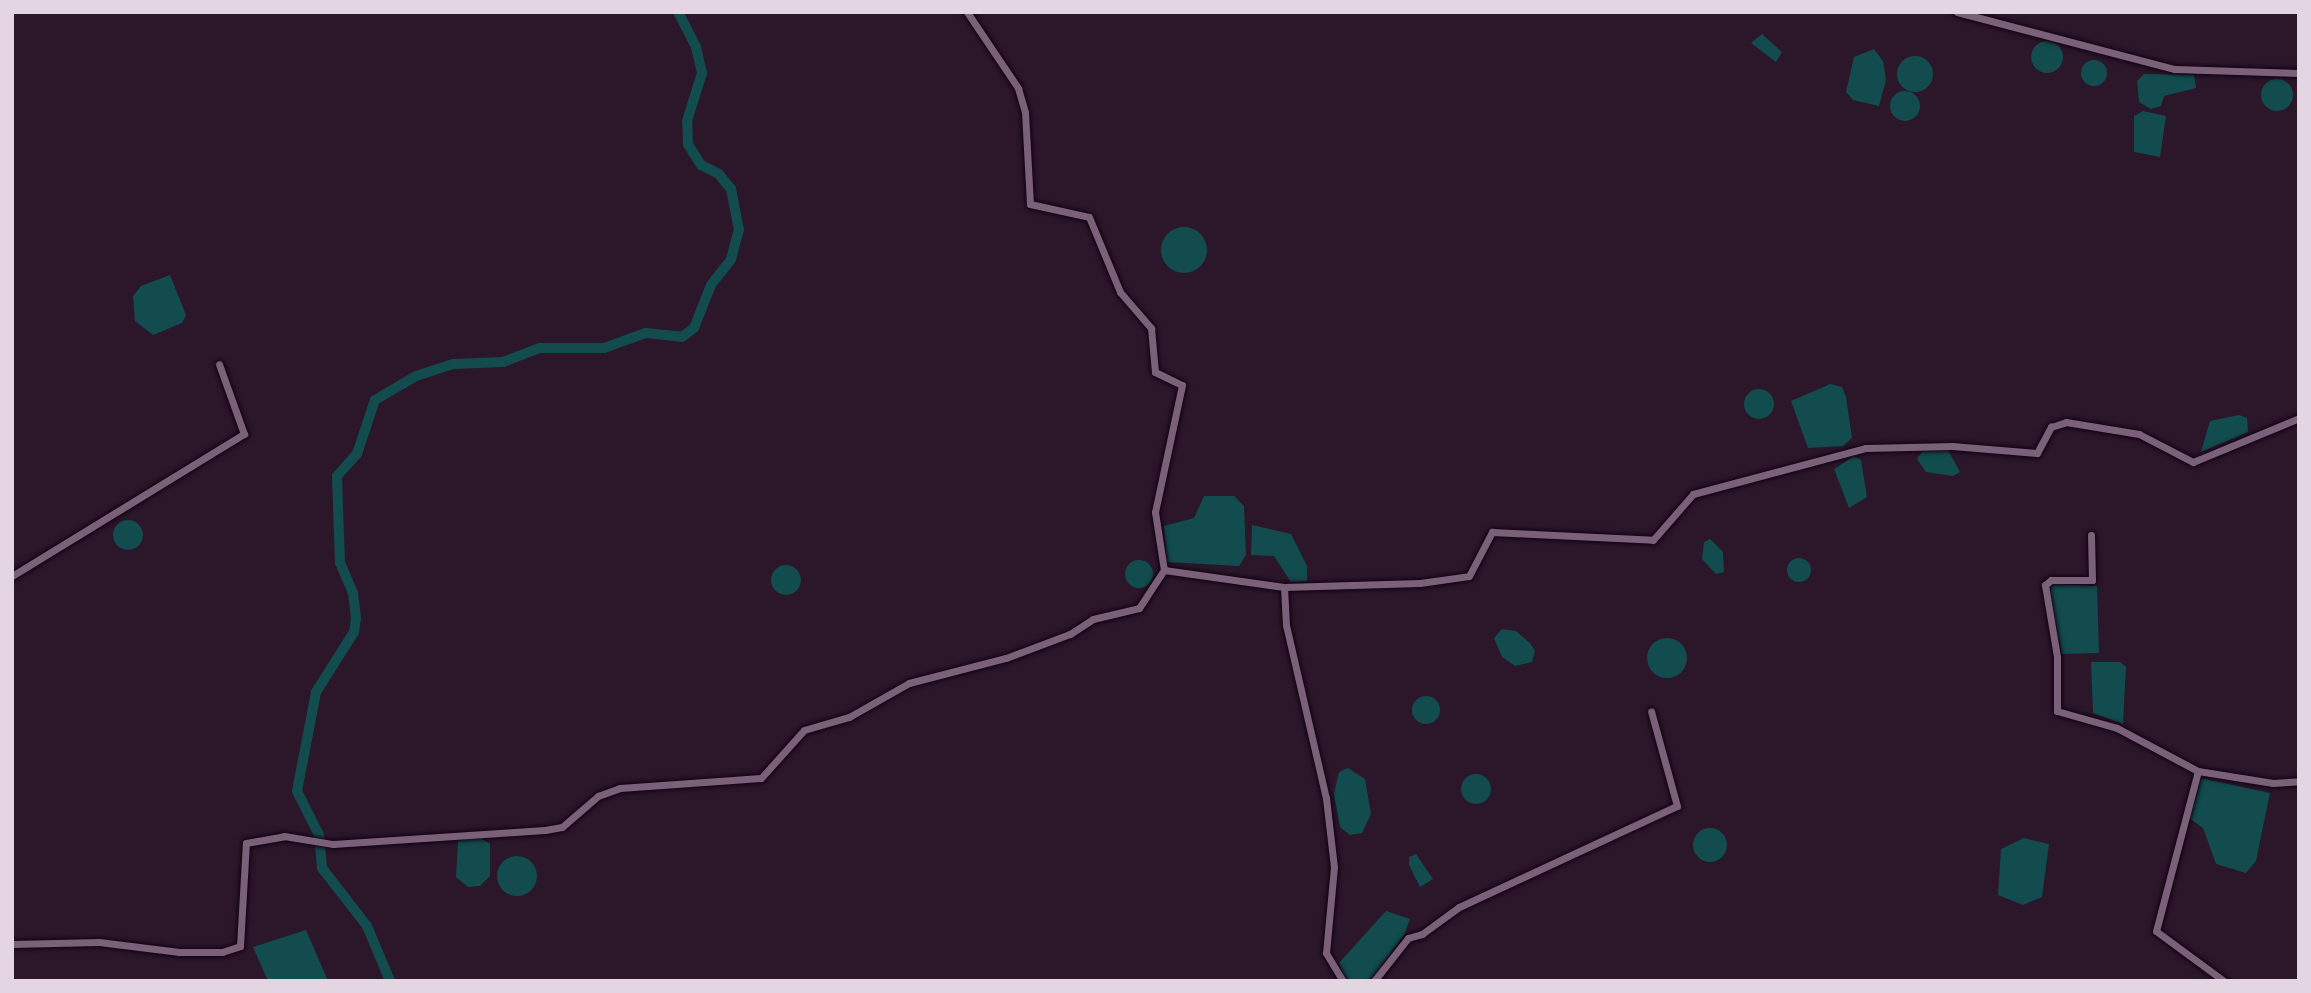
<!DOCTYPE html>
<style>
body{margin:0}
#map{position:relative;width:2311px;height:993px;overflow:hidden;background:#2b162a;font-family:Commissioner,sans-serif}
div>[style]{position:absolute}
[style*='--x']{left:calc(var(--x)*1px);top:calc(var(--y)*1px);width:calc(var(--w)*1px);rotate:calc(var(--a)*1deg)}
.water>*{inset:0;background:#124c4e}
.round{border-radius:50%}
.canal>*{height:10px;margin:-5px;padding:0 5px;transform-origin:5px;border-radius:5px;background:#124c4e}
.roads{filter:drop-shadow(0 0 2px #130212) drop-shadow(0 0 2px #130212)}
.street>*{height:7px;margin:-3.5px;padding:0 3.5px;transform-origin:3.5px;border-radius:3.5px;background:#7a6078}
span{translate:-50% -50%;white-space:nowrap;text-align:center;line-height:1.15;-webkit-text-stroke:7px #0e060e;paint-order:stroke}
.frame{position:absolute;inset:0;border:14px solid #e4d5e2;pointer-events:none}
</style>
<div id="map">
<div class="water">
<i style="clip-path:polygon(1762px 34px,1782px 52px,1776px 62px,1751px 43px)"></i>
<i class="round" style="left:2031px;top:41px;width:32px;height:32px"></i>
<i style="clip-path:polygon(1874px 49px,1883px 61px,1886px 80px,1879px 106px,1853px 100px,1846px 92px,1854px 57px)"></i>
<i class="round" style="left:1897px;top:56px;width:36px;height:36px"></i>
<i class="round" style="left:2081px;top:60px;width:26px;height:26px"></i>
<i style="clip-path:polygon(2144px 74px,2194px 75px,2196px 88px,2164px 96px,2161px 106px,2151px 109px,2139px 102px,2137px 81px)"></i>
<i class="round" style="left:2261px;top:79px;width:32px;height:32px"></i>
<i class="round" style="left:1890px;top:91px;width:30px;height:30px"></i>
<i style="clip-path:polygon(2143px 111px,2166px 116px,2160px 157px,2134px 152px,2134px 116px)"></i>
<i class="round" style="left:1161px;top:227px;width:46px;height:46px"></i>
<i style="clip-path:polygon(170px 275px,186px 315px,182px 323px,153px 335px,135px 321px,133px 296px,141px 286px)"></i>
<i style="clip-path:polygon(1830px 384px,1842px 387px,1846px 397px,1852px 438px,1843px 446px,1808px 448px,1791px 401px)"></i>
<i class="round" style="left:1744px;top:389px;width:30px;height:30px"></i>
<i style="clip-path:polygon(2239px 415px,2247px 418px,2248px 432px,2201px 452px,2210px 421px)"></i>
<i style="clip-path:polygon(1924px 449px,1948px 450px,1960px 472px,1953px 476px,1926px 472px,1917px 459px)"></i>
<i style="clip-path:polygon(1854px 456px,1861px 460px,1867px 497px,1849px 508px,1834px 469px)"></i>
<i style="clip-path:polygon(1204px 496px,1234px 496px,1244px 506px,1246px 555px,1239px 566px,1167px 562px,1164px 526px,1194px 518px)"></i>
<i class="round" style="left:113px;top:520px;width:30px;height:30px"></i>
<i style="clip-path:polygon(1252px 525px,1291px 534px,1307px 566px,1307px 581px,1291px 582px,1274px 556px,1251px 555px)"></i>
<i style="clip-path:polygon(1710px 539px,1723px 552px,1724px 572px,1716px 574px,1702px 559px,1704px 542px)"></i>
<i class="round" style="left:1787px;top:558px;width:24px;height:24px"></i>
<i class="round" style="left:1125px;top:560px;width:28px;height:28px"></i>
<i class="round" style="left:771px;top:565px;width:30px;height:30px"></i>
<i style="clip-path:polygon(2054px 584px,2097px 586px,2099px 653px,2062px 654px,2048px 586px)"></i>
<i style="clip-path:polygon(1502px 629px,1516px 631px,1530px 643px,1535px 651px,1532px 662px,1515px 666px,1502px 657px,1494px 638px)"></i>
<i class="round" style="left:1647px;top:638px;width:40px;height:40px"></i>
<i style="clip-path:polygon(2091px 662px,2120px 662px,2126px 667px,2123px 724px,2093px 713px)"></i>
<i class="round" style="left:1412px;top:696px;width:28px;height:28px"></i>
<i style="clip-path:polygon(1348px 768px,1365px 779px,1371px 814px,1362px 833px,1350px 835px,1340px 827px,1334px 794px,1339px 772px)"></i>
<i class="round" style="left:1461px;top:774px;width:30px;height:30px"></i>
<i style="clip-path:polygon(2200px 778px,2270px 793px,2256px 861px,2246px 873px,2216px 864px,2203px 828px,2189px 818px)"></i>
<i class="round" style="left:1693px;top:828px;width:34px;height:34px"></i>
<i style="clip-path:polygon(479px 837px,490px 844px,490px 876px,480px 886px,468px 887px,456px 877px,458px 841px)"></i>
<i style="clip-path:polygon(2024px 838px,2049px 844px,2042px 897px,2023px 905px,1998px 895px,2001px 849px)"></i>
<i style="clip-path:polygon(1416px 854px,1433px 879px,1420px 887px,1409px 865px,1409px 857px)"></i>
<i class="round" style="left:497px;top:856px;width:40px;height:40px"></i>
<i style="clip-path:polygon(1386px 911px,1410px 919px,1404px 935px,1370px 981px,1346px 981px,1339px 963px)"></i>
<i style="clip-path:polygon(306px 930px,328px 981px,268px 981px,253px 947px)"></i>
</div>
<div class="canal">
<i style="--x:390;--y:981;--w:60;--a:-112.7"></i>
<i style="--x:367;--y:926;--w:73;--a:-127.8"></i>
<i style="--x:322;--y:868;--w:33;--a:-95"></i>
<i style="--x:319;--y:835;--w:49;--a:-116.6"></i>
<i style="--x:297;--y:791;--w:101;--a:-79.1"></i>
<i style="--x:316;--y:692;--w:71;--a:-57.7"></i>
<i style="--x:354;--y:632;--w:14;--a:-82"></i>
<i style="--x:356;--y:618;--w:25;--a:-97"></i>
<i style="--x:353;--y:593;--w:33;--a:-113"></i>
<i style="--x:340;--y:563;--w:87;--a:-92"></i>
<i style="--x:337;--y:476;--w:30;--a:-48"></i>
<i style="--x:357;--y:454;--w:57;--a:-71.6"></i>
<i style="--x:375;--y:400;--w:48;--a:-30.3"></i>
<i style="--x:416;--y:376;--w:39;--a:-18"></i>
<i style="--x:453;--y:364;--w:50;--a:-2.3"></i>
<i style="--x:503;--y:362;--w:40;--a:-21"></i>
<i style="--x:540;--y:348;--w:64;--a:0"></i>
<i style="--x:604;--y:348;--w:45;--a:-19.7"></i>
<i style="--x:646;--y:333;--w:36;--a:6"></i>
<i style="--x:682;--y:337;--w:15;--a:-37"></i>
<i style="--x:694;--y:328;--w:46;--a:-68.4"></i>
<i style="--x:711;--y:285;--w:33;--a:-52"></i>
<i style="--x:731;--y:259;--w:30;--a:-75"></i>
<i style="--x:739;--y:230;--w:42;--a:-101"></i>
<i style="--x:731;--y:189;--w:19;--a:-129"></i>
<i style="--x:719;--y:174;--w:20;--a:-153"></i>
<i style="--x:701;--y:165;--w:25;--a:-122"></i>
<i style="--x:688;--y:144;--w:23;--a:-92"></i>
<i style="--x:687;--y:121;--w:50;--a:-72.6"></i>
<i style="--x:702;--y:73;--w:27;--a:-103"></i>
<i style="--x:696;--y:47;--w:39;--a:-117"></i>
</div>
<div class="roads">
<div class="street">
<i style="--x:967;--y:12;--w:92;--a:56.1"></i>
<i style="--x:1018;--y:88;--w:25;--a:74"></i>
<i style="--x:1025;--y:112;--w:92;--a:86.9"></i>
<i style="--x:1030;--y:204;--w:60;--a:12.4"></i>
<i style="--x:1089;--y:217;--w:81;--a:67.5"></i>
<i style="--x:1120;--y:292;--w:48;--a:49.3"></i>
<i style="--x:1151;--y:328;--w:44;--a:84.8"></i>
<i style="--x:1155;--y:372;--w:30;--a:26"></i>
<i style="--x:1182;--y:385;--w:130;--a:102"></i>
<i style="--x:1155;--y:512;--w:59;--a:81.2"></i>
<i style="--x:1957;--y:12;--w:225;--a:14.7"></i>
<i style="--x:2175;--y:69;--w:124;--a:1.8"></i>
<i style="--x:2091;--y:535;--w:45;--a:88.7"></i>
<i style="--x:2092;--y:580;--w:41;--a:180"></i>
<i style="--x:2051;--y:580;--w:8;--a:140"></i>
<i style="--x:2045;--y:585;--w:73;--a:80.5"></i>
<i style="--x:2057;--y:657;--w:54;--a:90"></i>
<i style="--x:2057;--y:711;--w:62;--a:15.8"></i>
<i style="--x:2117;--y:728;--w:92;--a:28"></i>
<i style="--x:12;--y:576;--w:272;--a:-31.5"></i>
<i style="--x:244;--y:434;--w:74;--a:-109.7"></i>
<i style="--x:1284;--y:587;--w:38;--a:87"></i>
<i style="--x:1286;--y:625;--w:178;--a:77"></i>
<i style="--x:1326;--y:798;--w:69;--a:83.4"></i>
<i style="--x:1334;--y:867;--w:86;--a:95.3"></i>
<i style="--x:1326;--y:953;--w:33;--a:59"></i>
<i style="--x:12;--y:944;--w:87;--a:-1.3"></i>
<i style="--x:99;--y:942;--w:81;--a:7.1"></i>
<i style="--x:179;--y:952;--w:43;--a:0"></i>
<i style="--x:222;--y:952;--w:19;--a:-18"></i>
<i style="--x:240;--y:946;--w:103;--a:-86.7"></i>
<i style="--x:246;--y:843;--w:39;--a:-10"></i>
<i style="--x:284;--y:836;--w:50;--a:9.3"></i>
<i style="--x:333;--y:844;--w:212;--a:-3.8"></i>
<i style="--x:545;--y:830;--w:17;--a:-10"></i>
<i style="--x:562;--y:827;--w:48;--a:-40.7"></i>
<i style="--x:598;--y:796;--w:23;--a:-20"></i>
<i style="--x:620;--y:788;--w:141;--a:-4.1"></i>
<i style="--x:761;--y:778;--w:64;--a:-48.1"></i>
<i style="--x:804;--y:730;--w:47;--a:-16.1"></i>
<i style="--x:849;--y:717;--w:69;--a:-29.5"></i>
<i style="--x:909;--y:683;--w:100;--a:-14.5"></i>
<i style="--x:1006;--y:658;--w:68;--a:-20.6"></i>
<i style="--x:1070;--y:634;--w:27;--a:-33"></i>
<i style="--x:1093;--y:619;--w:47;--a:-13.4"></i>
<i style="--x:1139;--y:608;--w:45;--a:-56.7"></i>
<i style="--x:1164;--y:570;--w:121;--a:8.1"></i>
<i style="--x:1284;--y:587;--w:136;--a:-1.7"></i>
<i style="--x:1420;--y:583;--w:49;--a:-8.1"></i>
<i style="--x:1469;--y:576;--w:50;--a:-62.4"></i>
<i style="--x:1492;--y:532;--w:161;--a:2.8"></i>
<i style="--x:1653;--y:540;--w:61;--a:-49"></i>
<i style="--x:1693;--y:494;--w:179;--a:-14.9"></i>
<i style="--x:1866;--y:448;--w:86;--a:-1.3"></i>
<i style="--x:1952;--y:446;--w:85;--a:4.7"></i>
<i style="--x:2037;--y:453;--w:30;--a:-62"></i>
<i style="--x:2051;--y:427;--w:16;--a:-18"></i>
<i style="--x:2066;--y:422;--w:74;--a:9.3"></i>
<i style="--x:2139;--y:434;--w:61;--a:27.4"></i>
<i style="--x:2193;--y:462;--w:115;--a:-22.5"></i>
<i style="--x:1374;--y:981;--w:55;--a:-51.7"></i>
<i style="--x:1408;--y:938;--w:15;--a:-16"></i>
<i style="--x:1422;--y:934;--w:46;--a:-36.1"></i>
<i style="--x:1459;--y:907;--w:240;--a:-24.9"></i>
<i style="--x:1677;--y:806;--w:98;--a:-105.3"></i>
<i style="--x:2224;--y:981;--w:84;--a:-143.7"></i>
<i style="--x:2156;--y:931;--w:165;--a:-75.3"></i>
<i style="--x:2198;--y:771;--w:76;--a:9.1"></i>
<i style="--x:2273;--y:783;--w:26;--a:-4"></i>
</div>
</div>
<div class="frame"></div>
</div>
